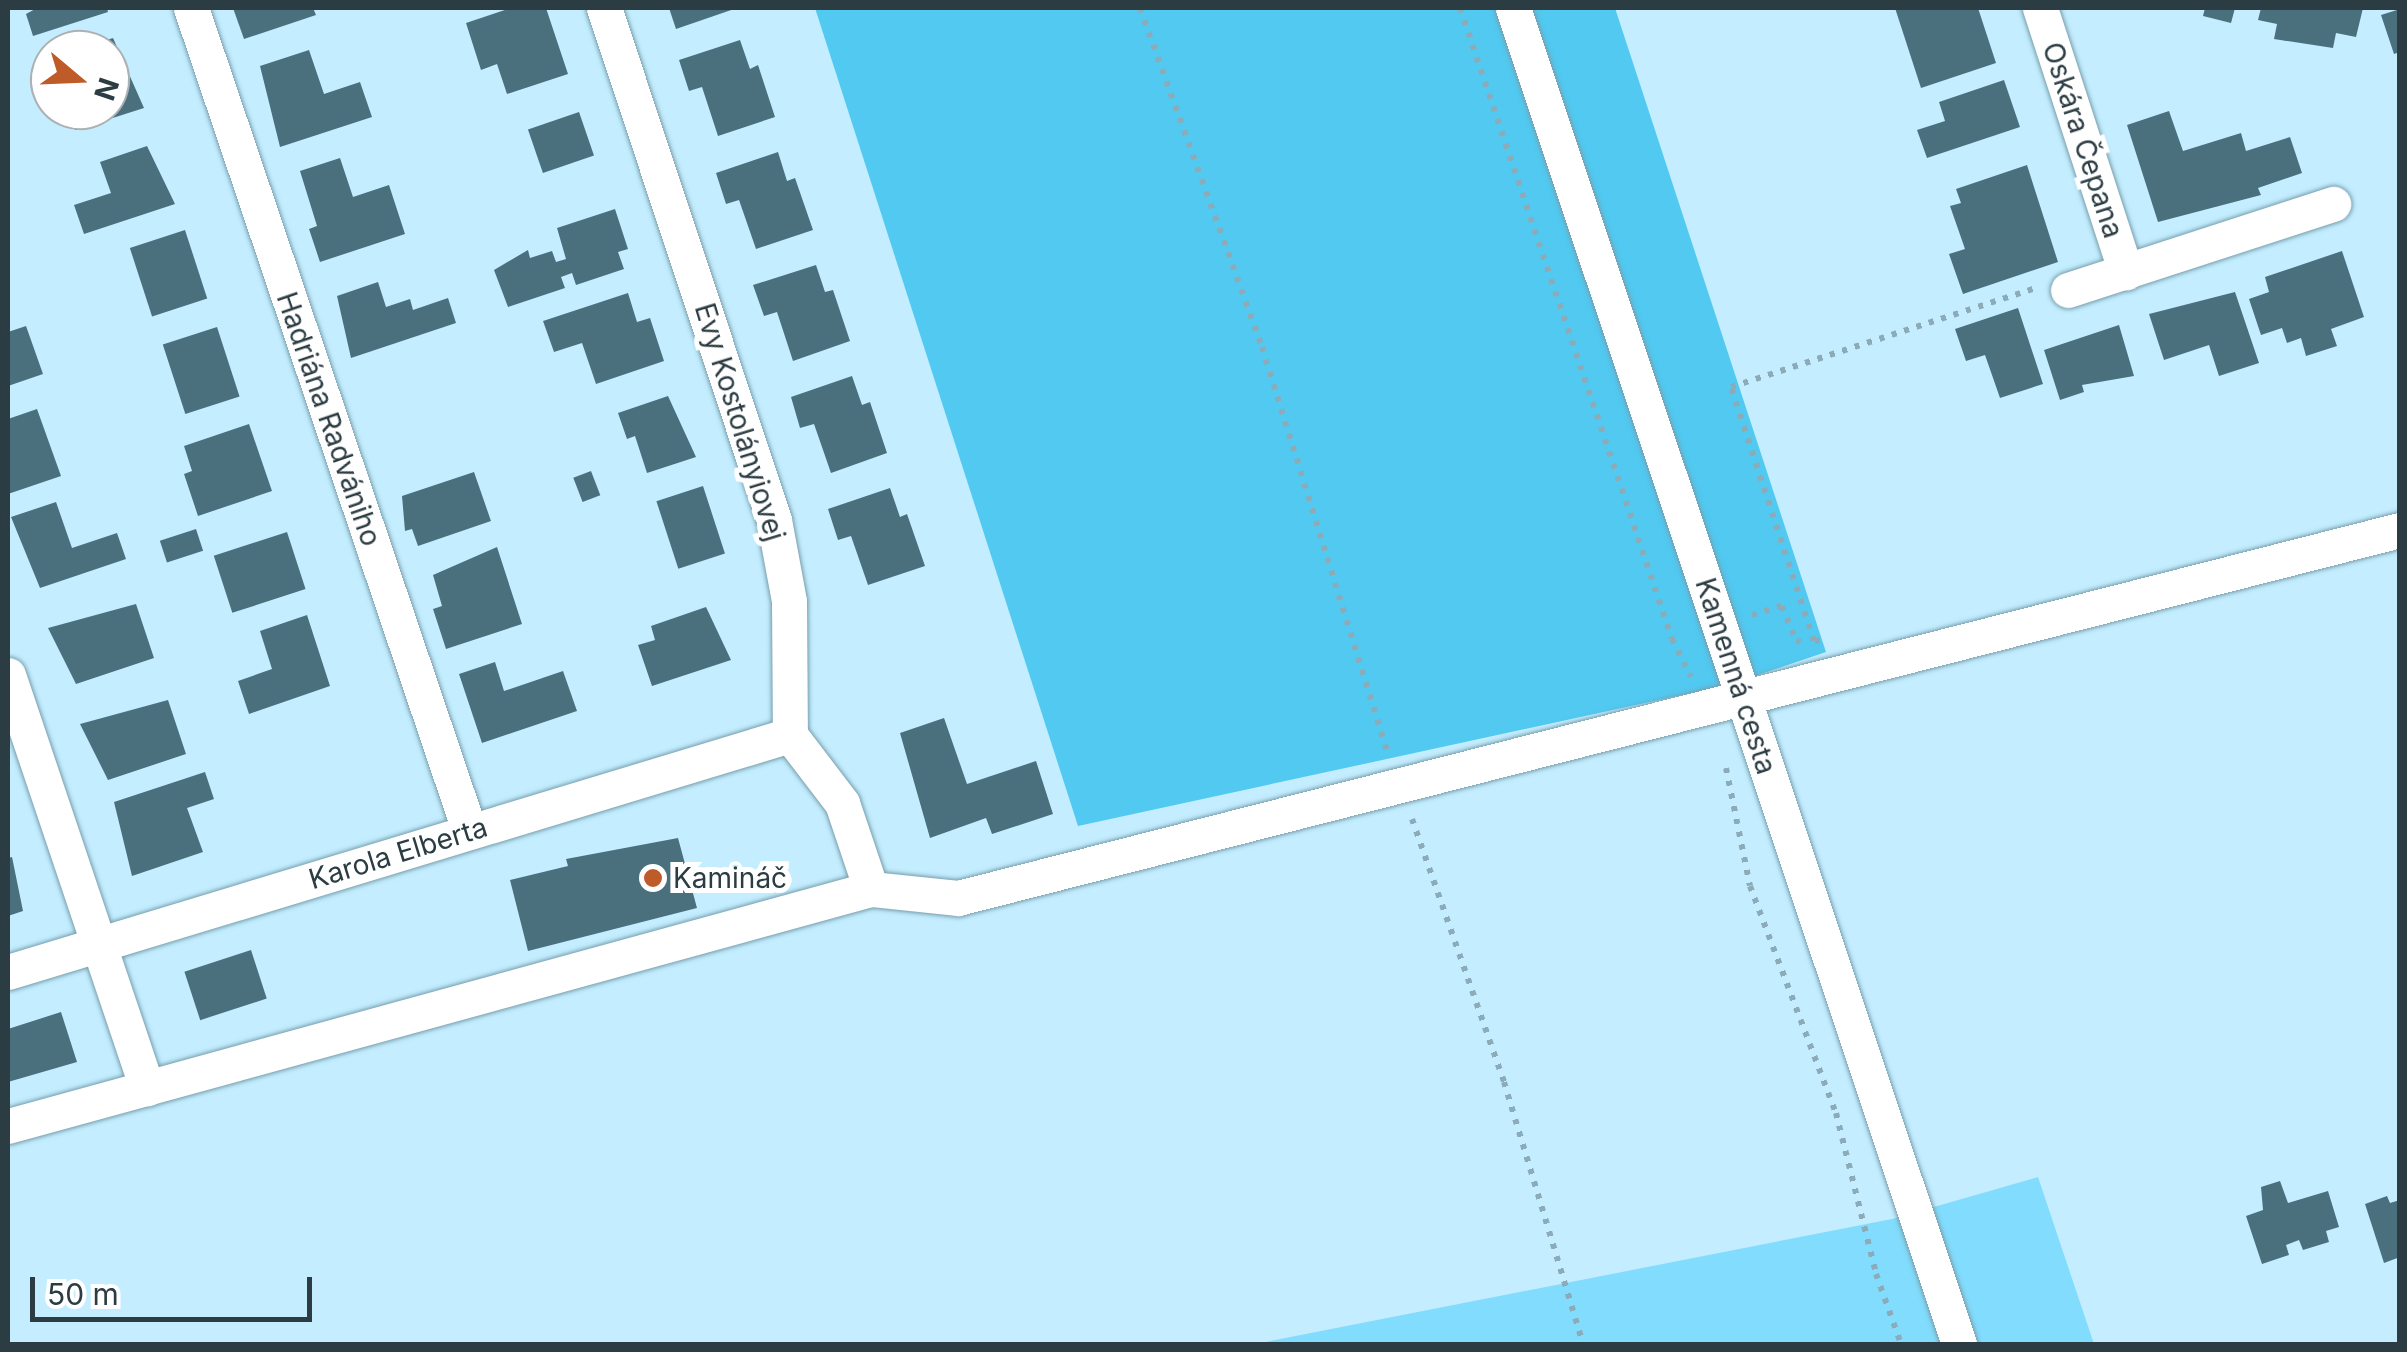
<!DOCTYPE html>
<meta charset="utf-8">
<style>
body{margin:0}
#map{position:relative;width:2407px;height:1352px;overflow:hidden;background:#c4eeff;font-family:Inter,sans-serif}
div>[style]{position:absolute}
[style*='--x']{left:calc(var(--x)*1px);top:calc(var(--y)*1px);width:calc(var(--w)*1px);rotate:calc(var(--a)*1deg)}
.green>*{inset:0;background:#82dcfd}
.forest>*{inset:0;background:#51c9f1}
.building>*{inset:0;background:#4a707e;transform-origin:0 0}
.path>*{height:6px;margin-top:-3px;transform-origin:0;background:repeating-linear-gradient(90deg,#8babb9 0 5px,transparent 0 13px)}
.roads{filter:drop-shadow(0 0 2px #779ead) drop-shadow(0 0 2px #779ead)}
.minor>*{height:35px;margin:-17.5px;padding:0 17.5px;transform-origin:17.5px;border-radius:17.5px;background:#fff}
.dots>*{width:28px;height:28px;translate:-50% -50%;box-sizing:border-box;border:5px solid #fff;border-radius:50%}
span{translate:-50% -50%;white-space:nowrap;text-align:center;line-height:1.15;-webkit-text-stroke:10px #fff;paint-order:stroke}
.street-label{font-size:28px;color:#2c3c43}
.poi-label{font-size:28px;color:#2c3c43}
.left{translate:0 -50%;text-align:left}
.frame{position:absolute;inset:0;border:10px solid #2c3c43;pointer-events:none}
.north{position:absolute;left:30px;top:30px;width:100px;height:100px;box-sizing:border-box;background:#fff;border:2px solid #abb1b4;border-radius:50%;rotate:109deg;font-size:28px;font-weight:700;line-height:40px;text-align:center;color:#2c3c43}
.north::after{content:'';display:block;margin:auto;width:35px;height:45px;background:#bf5a29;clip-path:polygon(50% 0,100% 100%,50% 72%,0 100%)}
.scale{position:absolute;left:30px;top:1277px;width:282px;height:45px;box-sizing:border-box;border:5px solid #2c3c43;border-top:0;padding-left:12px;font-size:30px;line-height:35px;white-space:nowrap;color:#2c3c43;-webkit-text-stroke:8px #fff;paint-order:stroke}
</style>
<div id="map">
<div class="green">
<i style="clip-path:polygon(2038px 1177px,2094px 1344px,1255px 1344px,1892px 1219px)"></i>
</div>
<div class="forest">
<i style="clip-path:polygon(815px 8px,1615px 8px,1826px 652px,1728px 685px,1078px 826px)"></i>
</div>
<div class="building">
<i style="clip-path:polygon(37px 8px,107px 8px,108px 12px,33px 36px,26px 14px)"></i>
<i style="clip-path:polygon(233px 8px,313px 8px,316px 15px,244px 39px)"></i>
<i style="clip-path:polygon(511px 8px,546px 8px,568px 74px,507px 94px,497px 64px,481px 70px,466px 23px)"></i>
<i style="clip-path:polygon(669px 8px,737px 8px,676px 29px)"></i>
<i style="clip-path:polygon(1895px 8px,1978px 8px,1996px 63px,1921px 88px)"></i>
<i style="clip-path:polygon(2205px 8px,2235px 8px,2231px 23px,2203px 16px)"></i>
<i style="clip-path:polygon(2261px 8px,2363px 8px,2356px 37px,2336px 33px,2333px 48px,2274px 39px,2277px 24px,2258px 20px)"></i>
<i style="clip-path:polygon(2400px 9px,2400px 52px,2394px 54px,2381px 15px)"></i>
<i style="clip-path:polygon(113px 38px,144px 108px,75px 130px,69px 110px,110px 110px,110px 50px,78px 49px)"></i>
<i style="clip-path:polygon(740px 40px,750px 69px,758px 65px,775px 117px,718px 136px,702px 87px,689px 91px,679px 60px)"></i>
<i style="clip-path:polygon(309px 50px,324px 94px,360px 82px,372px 117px,280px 147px,260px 66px)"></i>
<i style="clip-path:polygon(2004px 80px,2020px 127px,1927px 158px,1917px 130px,1945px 121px,1939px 102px)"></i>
<i style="clip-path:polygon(2169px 111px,2183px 151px,2241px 133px,2246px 151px,2290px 137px,2302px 173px,2258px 188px,2261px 195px,2158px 222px,2127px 125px)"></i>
<i style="left:579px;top:112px;width:46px;height:54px;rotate:71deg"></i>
<i style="clip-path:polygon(147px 146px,175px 204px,84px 234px,74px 205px,111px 193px,100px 162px)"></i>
<i style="clip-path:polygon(778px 152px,787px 181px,795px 178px,813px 230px,756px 249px,739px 200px,726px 204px,716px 173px)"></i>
<i style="clip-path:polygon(340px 158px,353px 197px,389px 185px,405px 234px,320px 262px,309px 229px,317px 226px,300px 171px)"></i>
<i style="clip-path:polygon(2027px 165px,2058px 262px,1963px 294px,1949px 254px,1965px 249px,1950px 206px,1961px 203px,1956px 189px)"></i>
<i style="clip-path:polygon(615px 209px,628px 249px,618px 252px,624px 269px,576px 285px,572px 273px,561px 277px,565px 288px,508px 307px,494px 270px,528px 250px,530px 258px,552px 251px,556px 262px,566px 259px,557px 228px)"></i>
<i style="left:185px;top:230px;width:72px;height:58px;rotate:72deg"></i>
<i style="clip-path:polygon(2342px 251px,2364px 317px,2331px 329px,2337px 346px,2306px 356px,2301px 338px,2287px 343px,2282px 328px,2261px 335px,2249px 299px,2269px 292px,2265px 277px)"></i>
<i style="clip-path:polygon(816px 265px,825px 292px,833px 290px,850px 341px,793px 361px,777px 312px,764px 316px,753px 285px)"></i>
<i style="clip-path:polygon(378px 282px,386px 307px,410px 299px,413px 310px,448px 298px,456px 323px,351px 358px,337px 296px)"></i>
<i style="clip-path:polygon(2235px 292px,2259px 363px,2219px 376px,2209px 345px,2164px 360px,2149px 314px)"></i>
<i style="clip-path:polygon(628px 293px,637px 322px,650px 318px,664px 361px,596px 384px,582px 343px,554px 352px,543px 321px)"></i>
<i style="clip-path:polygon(2018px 308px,2043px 384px,2000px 398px,1985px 355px,1966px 361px,1955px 329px)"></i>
<i style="clip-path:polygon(2119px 325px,2134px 376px,2082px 385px,2084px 392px,2060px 400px,2044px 350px)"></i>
<i style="clip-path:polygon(26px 326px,43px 374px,8px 386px,8px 332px)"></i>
<i style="left:217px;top:327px;width:73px;height:57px;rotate:72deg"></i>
<i style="clip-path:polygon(852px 376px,862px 405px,870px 402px,887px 453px,831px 473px,814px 424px,800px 428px,791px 397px)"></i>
<i style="clip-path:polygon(668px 396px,696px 457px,647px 473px,635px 436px,627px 439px,618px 413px)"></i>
<i style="clip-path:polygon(37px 409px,61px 476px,8px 494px,8px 419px)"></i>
<i style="clip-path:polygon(249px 424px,272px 491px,198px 516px,184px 474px,192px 471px,184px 446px)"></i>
<i style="left:591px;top:471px;width:26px;height:19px;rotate:69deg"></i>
<i style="clip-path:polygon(474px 472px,491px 521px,418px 546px,412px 529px,405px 531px,402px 496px)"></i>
<i style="left:703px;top:486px;width:71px;height:49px;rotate:72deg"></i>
<i style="clip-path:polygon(890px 488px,900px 517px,907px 514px,925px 566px,868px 585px,851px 536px,838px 540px,828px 509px)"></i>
<i style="clip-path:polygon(56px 502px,72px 548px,117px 533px,126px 559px,40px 588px,11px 517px)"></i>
<i style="left:196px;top:529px;width:23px;height:38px;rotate:72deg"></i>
<i style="left:287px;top:532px;width:60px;height:77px;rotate:72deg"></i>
<i style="clip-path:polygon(497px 547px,522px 624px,446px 649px,433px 609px,442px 606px,433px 575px)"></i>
<i style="clip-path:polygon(136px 604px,154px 658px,76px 684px,48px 628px)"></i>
<i style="clip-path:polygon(706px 607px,731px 660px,652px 686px,638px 645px,655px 640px,651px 626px)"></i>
<i style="clip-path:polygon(307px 615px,330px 686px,249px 714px,238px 681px,272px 669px,260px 631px)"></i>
<i style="clip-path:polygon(495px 662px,504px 691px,563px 671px,577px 711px,482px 743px,459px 674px)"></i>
<i style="clip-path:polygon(168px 700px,186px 754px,108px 780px,80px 724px)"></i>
<i style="clip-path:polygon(944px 718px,967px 784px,1036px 761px,1053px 814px,992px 834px,986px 818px,930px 838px,900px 733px)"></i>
<i style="clip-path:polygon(205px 772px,214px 799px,187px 808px,203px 852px,132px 876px,114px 802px)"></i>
<i style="clip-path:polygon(678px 838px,697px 908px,528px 951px,510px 880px,568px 866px,566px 859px)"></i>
<i style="clip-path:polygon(12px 857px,23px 911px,8px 916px,8px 858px)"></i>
<i style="left:251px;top:950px;width:51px;height:70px;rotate:72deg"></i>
<i style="clip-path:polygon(61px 1012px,77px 1062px,8px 1082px,8px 1029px)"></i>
<i style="clip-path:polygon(2280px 1181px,2288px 1203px,2328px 1191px,2339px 1227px,2326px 1231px,2329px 1242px,2303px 1250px,2299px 1240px,2286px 1245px,2289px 1255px,2262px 1264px,2246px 1216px,2263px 1210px,2261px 1187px)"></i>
<i style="clip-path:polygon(2387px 1196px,2390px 1203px,2400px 1200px,2400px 1257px,2384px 1263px,2365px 1204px)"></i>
</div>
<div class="path">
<i style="--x:1140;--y:8;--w:360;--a:70.2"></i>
<i style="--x:1262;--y:347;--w:423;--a:72.8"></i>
<i style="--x:1460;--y:8;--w:666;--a:71.43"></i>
<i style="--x:1672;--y:639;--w:42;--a:63.4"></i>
<i style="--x:1752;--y:615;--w:31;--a:-17"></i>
<i style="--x:1782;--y:606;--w:37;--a:68"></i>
<i style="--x:1796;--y:640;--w:8;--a:23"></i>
<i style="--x:1820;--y:640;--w:6;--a:171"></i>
<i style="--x:1814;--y:641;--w:267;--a:-108.1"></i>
<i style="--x:1731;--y:387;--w:320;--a:-18"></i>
<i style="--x:1726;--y:768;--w:120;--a:78.5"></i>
<i style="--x:1750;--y:886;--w:243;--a:69.3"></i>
<i style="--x:1836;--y:1113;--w:166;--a:76"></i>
<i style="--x:1876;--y:1274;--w:74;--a:70.3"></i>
<i style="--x:1412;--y:819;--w:279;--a:70.7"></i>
<i style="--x:1504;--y:1082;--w:274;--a:73.2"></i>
</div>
<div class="roads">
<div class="minor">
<i style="--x:191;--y:8;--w:868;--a:71.31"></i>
<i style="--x:604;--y:8;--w:539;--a:71.63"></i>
<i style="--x:774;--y:520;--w:82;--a:79.5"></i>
<i style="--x:789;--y:601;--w:134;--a:89.6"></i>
<i style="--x:790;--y:735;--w:86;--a:52.6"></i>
<i style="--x:842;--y:803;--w:91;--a:71.4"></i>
<i style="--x:1513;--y:8;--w:1408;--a:71.54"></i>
<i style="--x:2040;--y:8;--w:278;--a:72"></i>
<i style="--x:2068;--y:290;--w:279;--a:-18"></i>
<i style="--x:8;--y:675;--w:436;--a:71.4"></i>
<i style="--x:8;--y:972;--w:817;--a:-16.86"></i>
<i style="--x:8;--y:1126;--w:895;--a:-15.36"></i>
<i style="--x:871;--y:889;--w:87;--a:5.9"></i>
<i style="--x:958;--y:898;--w:1488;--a:-14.32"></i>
</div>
</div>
<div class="dots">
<i style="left:653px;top:878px;background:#bf5a29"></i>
</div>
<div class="street-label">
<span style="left:2083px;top:140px;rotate:72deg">Oskára Čepana</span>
<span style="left:329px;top:419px;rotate:71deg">Hadriána Radvániho</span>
<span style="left:740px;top:422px;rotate:73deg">Evy Kostolányiovej</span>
<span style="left:1736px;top:676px;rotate:72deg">Kamenná cesta</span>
<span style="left:398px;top:853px;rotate:-17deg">Karola Elberta</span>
</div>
<div class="poi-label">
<span class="left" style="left:673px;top:878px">Kamináč</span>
</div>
<div class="frame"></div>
<div class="north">N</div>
<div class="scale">50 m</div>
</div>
